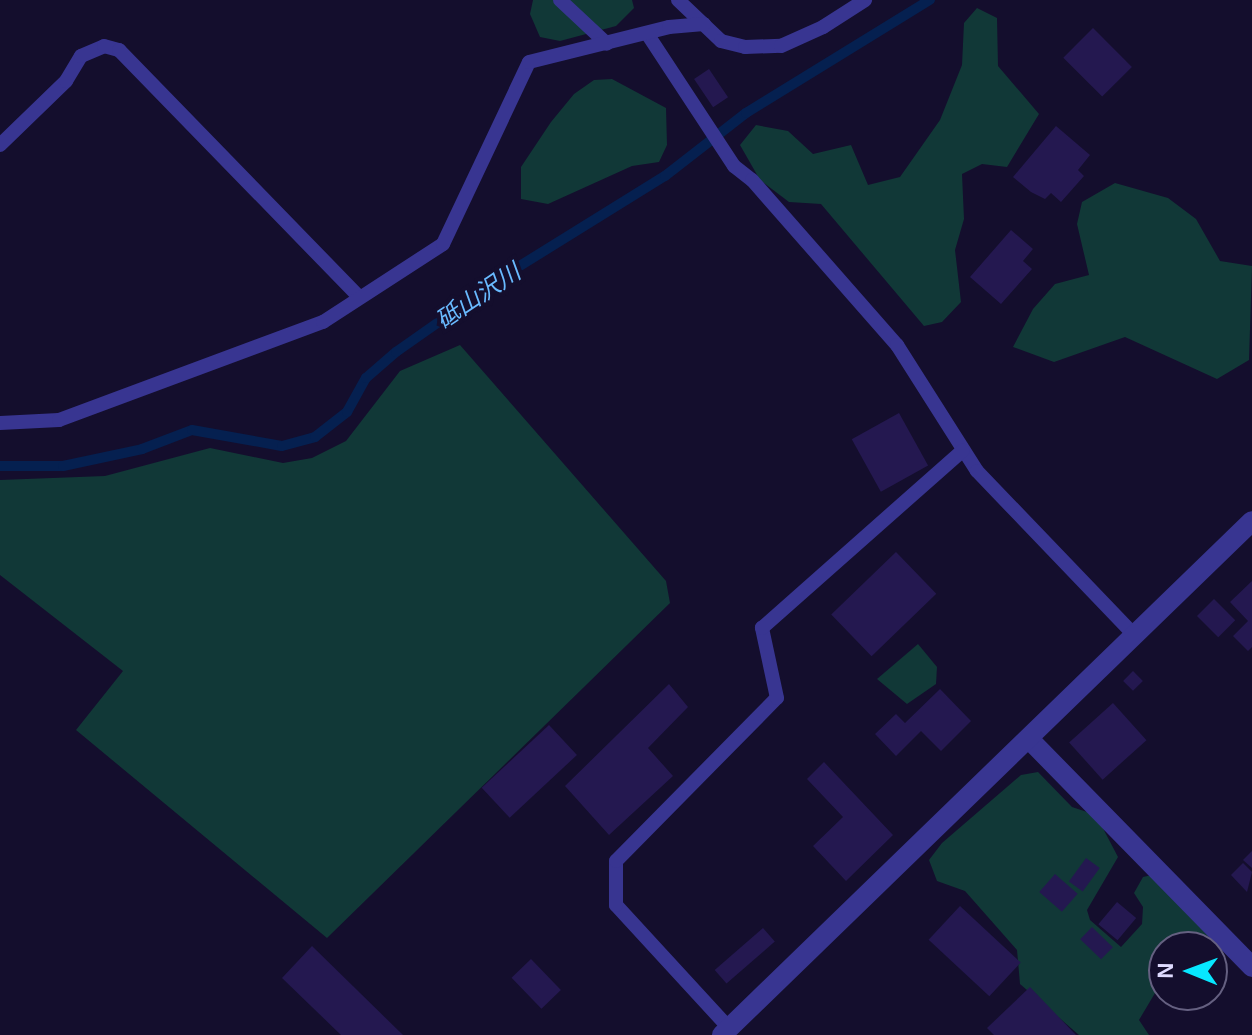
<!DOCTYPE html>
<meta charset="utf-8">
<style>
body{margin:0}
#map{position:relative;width:1252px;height:1035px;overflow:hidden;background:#140e2d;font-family:Helvetica,"Noto Sans JP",sans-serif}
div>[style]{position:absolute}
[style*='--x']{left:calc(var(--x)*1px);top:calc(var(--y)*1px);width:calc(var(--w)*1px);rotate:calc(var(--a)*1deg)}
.green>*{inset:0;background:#113837}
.stream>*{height:10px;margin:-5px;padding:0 5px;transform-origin:5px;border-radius:5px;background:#052050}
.building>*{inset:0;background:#241850;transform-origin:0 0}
.lane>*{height:14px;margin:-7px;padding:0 7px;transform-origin:7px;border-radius:7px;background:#383591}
.street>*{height:20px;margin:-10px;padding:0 10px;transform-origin:10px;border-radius:10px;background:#383591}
span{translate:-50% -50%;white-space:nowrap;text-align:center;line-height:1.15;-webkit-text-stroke:8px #140e2d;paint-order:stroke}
.water-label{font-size:24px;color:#69baff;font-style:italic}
.north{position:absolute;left:1148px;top:931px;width:80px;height:80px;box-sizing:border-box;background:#140e2d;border:2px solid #656081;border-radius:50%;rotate:271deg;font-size:22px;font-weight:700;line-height:32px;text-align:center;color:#dfdbff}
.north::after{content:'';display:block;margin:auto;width:28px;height:36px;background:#07e7ff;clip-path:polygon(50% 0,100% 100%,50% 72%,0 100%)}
</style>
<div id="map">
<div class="green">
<i style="clip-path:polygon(533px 0,632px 0,634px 8px,616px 26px,560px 41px,540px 37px,530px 14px)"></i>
<i style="clip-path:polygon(977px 8px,997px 18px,998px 66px,1039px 114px,1007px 167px,982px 164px,962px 174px,964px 219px,955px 250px,961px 302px,942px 322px,924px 326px,821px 204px,789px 202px,760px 180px,740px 145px,756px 125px,788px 131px,813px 154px,851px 145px,868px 185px,900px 177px,940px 120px,962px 65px,964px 23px)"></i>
<i style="clip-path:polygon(612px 79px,666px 108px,667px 145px,659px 162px,632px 166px,548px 204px,521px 199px,521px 167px,551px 122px,574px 94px,594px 80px)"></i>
<i style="clip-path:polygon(1115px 183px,1168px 198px,1196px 219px,1220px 261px,1252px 266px,1249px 360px,1217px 379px,1125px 337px,1054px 362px,1013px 347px,1033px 309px,1055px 284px,1089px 275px,1077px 224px,1082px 202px)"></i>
<i style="clip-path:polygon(460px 345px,666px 581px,670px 603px,327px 938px,76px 730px,123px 671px,0 575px,0 480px,105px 476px,210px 448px,283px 463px,312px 458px,346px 441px,400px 371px)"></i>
<i style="clip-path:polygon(918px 644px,937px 667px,936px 684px,907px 704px,877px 679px)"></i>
<i style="clip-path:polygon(1038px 772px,1072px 807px,1096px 815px,1118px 857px,1087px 910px,1090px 920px,1121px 947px,1142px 924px,1143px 907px,1134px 893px,1143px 877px,1152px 875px,1210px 938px,1205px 947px,1164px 947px,1164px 978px,1139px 1020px,1149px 1035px,1079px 1035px,1020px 984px,1017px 950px,965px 891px,937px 881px,929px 860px,942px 843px,1021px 775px)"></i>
</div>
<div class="stream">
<i style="--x:0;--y:466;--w:63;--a:0"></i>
<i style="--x:63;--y:466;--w:81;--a:-12.1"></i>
<i style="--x:142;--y:449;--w:53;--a:-20.8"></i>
<i style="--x:192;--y:430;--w:91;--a:10.1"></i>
<i style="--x:282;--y:446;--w:34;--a:-15"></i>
<i style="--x:315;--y:437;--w:41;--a:-38"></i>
<i style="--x:347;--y:412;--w:39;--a:-61"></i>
<i style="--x:366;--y:378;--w:40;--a:-41"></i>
<i style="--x:396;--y:352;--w:139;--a:-35.1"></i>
<i style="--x:510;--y:272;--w:182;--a:-31.8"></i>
<i style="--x:665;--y:176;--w:103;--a:-37.9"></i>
<i style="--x:746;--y:113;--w:216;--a:-31.6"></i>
</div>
<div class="building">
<i style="left:1093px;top:28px;width:55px;height:42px;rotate:45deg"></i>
<i style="left:709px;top:69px;width:34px;height:18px;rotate:56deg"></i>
<i style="clip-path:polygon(1056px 126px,1090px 155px,1078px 170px,1084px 176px,1061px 202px,1051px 193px,1045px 199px,1031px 192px,1013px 177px)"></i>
<i style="clip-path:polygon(1011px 230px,1033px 249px,1023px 261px,1032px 269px,1001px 304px,970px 277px)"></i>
<i style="left:899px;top:413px;width:60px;height:54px;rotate:61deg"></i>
<i style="left:896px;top:552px;width:58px;height:90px;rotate:46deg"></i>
<i style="clip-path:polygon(1252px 581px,1252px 647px,1248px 651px,1233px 636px,1248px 621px,1230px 602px)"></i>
<i style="left:1214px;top:599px;width:30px;height:24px;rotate:45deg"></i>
<i style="left:1133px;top:671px;width:14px;height:14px;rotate:45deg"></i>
<i style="clip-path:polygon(669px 684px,688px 707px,648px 748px,673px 776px,609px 835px,565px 786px)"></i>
<i style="clip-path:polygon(940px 689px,971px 721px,941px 751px,921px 731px,896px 756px,875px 734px,896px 714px,905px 723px)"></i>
<i style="left:1113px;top:703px;width:50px;height:59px;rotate:48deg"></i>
<i style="left:549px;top:725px;width:41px;height:92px;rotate:47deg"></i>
<i style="clip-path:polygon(824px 762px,893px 835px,846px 881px,813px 846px,843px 817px,807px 779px)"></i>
<i style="clip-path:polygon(1252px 851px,1252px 868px,1243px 860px)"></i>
<i style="left:1086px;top:858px;width:17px;height:29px;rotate:36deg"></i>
<i style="clip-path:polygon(1243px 863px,1252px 872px,1247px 892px,1231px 875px)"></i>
<i style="left:1055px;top:874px;width:30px;height:24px;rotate:41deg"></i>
<i style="left:1117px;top:902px;width:25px;height:29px;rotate:40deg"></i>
<i style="left:960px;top:906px;width:83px;height:46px;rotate:43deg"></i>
<i style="left:1092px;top:927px;width:29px;height:17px;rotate:44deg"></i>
<i style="left:763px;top:928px;width:18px;height:64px;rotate:49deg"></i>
<i style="clip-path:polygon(312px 946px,403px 1035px,341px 1035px,282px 978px)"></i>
<i style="left:531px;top:959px;width:43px;height:27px;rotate:46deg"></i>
<i style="clip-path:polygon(1030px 987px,1076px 1035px,994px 1035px,987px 1028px)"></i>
</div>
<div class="lane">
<i style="--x:560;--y:0;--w:64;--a:43.1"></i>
<i style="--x:678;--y:0;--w:59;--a:43.6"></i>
<i style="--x:721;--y:41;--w:25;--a:14"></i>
<i style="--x:745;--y:47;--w:36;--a:-2"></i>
<i style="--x:781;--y:46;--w:46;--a:-24.3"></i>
<i style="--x:823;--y:27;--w:50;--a:-32.7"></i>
<i style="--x:648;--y:35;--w:157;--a:56.7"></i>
<i style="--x:734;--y:166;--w:23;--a:38"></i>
<i style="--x:752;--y:180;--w:220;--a:48.7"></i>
<i style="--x:897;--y:345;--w:149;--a:57.6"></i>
<i style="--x:977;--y:471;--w:227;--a:46.2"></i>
<i style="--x:0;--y:145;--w:92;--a:-44.1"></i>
<i style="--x:66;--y:81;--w:29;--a:-59"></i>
<i style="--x:81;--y:56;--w:25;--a:-23"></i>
<i style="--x:104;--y:46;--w:16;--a:15"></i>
<i style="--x:119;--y:50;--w:344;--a:45.8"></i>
<i style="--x:0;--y:423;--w:59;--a:-2.9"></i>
<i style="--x:59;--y:420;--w:282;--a:-20.4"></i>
<i style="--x:323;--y:322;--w:143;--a:-33"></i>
<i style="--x:443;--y:244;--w:201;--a:-64.7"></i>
<i style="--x:529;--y:62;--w:144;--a:-14"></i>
<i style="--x:669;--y:27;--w:35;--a:-5"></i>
<i style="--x:729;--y:1028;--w:167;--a:-132.6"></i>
<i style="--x:616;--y:905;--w:44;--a:-90"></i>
<i style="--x:616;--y:861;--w:229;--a:-45.4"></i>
<i style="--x:777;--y:698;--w:72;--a:-102.1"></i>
<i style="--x:762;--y:628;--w:268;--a:-41.5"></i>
</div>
<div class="street">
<i style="--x:1029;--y:739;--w:319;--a:45.6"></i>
<i style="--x:722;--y:1035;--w:738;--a:-44.12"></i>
</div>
<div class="water-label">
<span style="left:478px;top:296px;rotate:-34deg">砥山沢川</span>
</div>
<div class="north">N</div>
</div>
